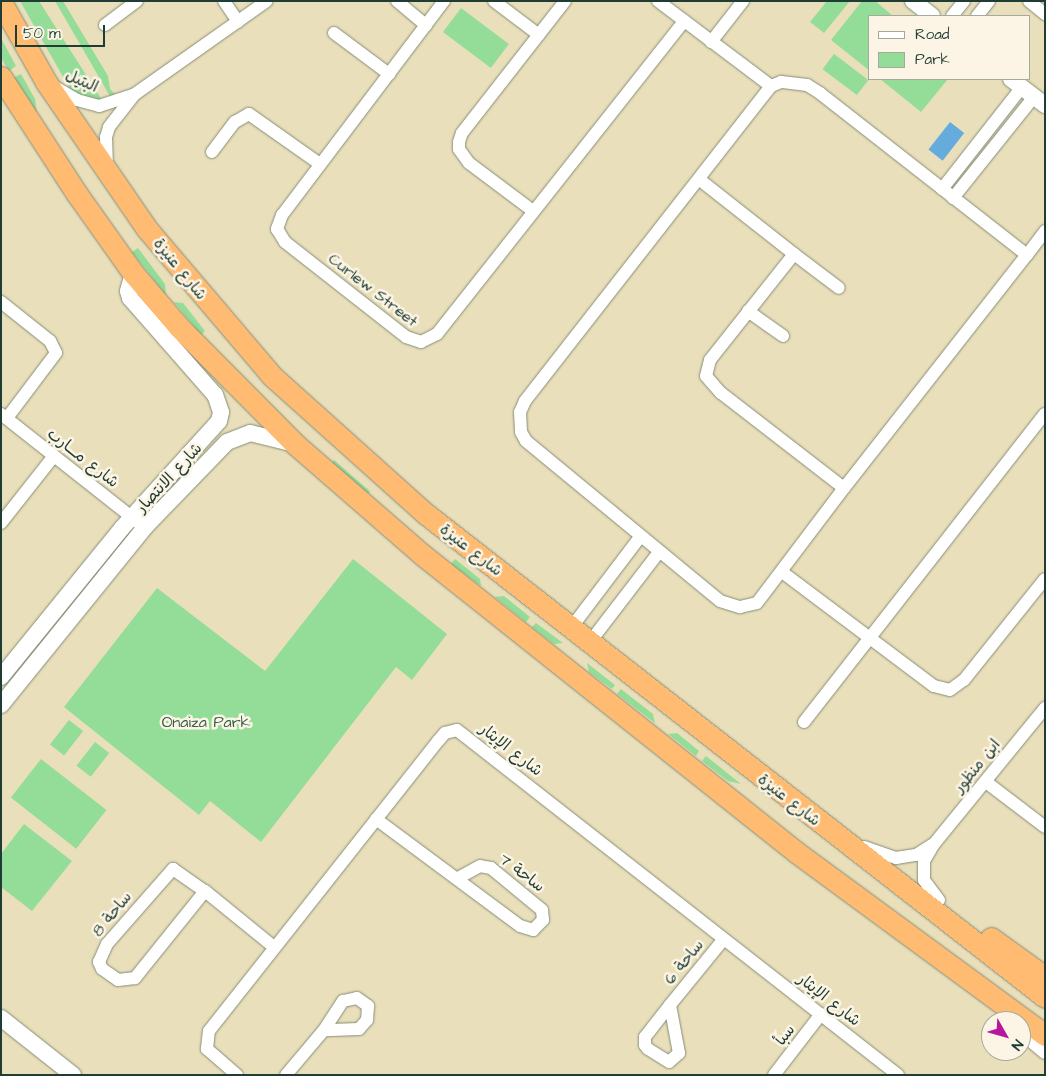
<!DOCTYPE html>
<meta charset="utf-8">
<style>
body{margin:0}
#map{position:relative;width:1046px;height:1076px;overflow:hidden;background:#eadfbb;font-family:"Architects Daughter","Playpen Sans Arabic",sans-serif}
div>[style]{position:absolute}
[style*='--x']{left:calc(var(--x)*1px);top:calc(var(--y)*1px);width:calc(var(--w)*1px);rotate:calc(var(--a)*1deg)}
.green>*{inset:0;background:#94dd98;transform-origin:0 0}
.water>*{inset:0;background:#65acdc;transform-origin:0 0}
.roads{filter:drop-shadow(0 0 1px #848e78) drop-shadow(0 0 1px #848e78)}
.minor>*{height:12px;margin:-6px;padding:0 6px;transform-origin:6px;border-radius:6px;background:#fff}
.tertiary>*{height:16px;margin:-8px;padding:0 8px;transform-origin:8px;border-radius:8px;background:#fff}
.trunk>*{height:21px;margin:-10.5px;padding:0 10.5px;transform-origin:10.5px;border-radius:10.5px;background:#ffbb71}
span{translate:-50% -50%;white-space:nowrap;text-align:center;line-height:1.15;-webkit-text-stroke:5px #fcf5e5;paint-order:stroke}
.street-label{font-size:16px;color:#1f3d34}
.park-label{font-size:16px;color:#365d48}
.frame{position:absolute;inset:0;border:2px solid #1f3d34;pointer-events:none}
.legend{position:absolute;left:868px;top:15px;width:162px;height:65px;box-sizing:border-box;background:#fcf5e5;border:1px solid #a4ab9e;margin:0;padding:6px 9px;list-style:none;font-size:15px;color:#1f3d34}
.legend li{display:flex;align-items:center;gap:10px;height:25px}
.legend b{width:25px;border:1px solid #a4ab9e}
.north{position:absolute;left:981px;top:1011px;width:50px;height:50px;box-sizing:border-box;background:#fcf5e5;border:1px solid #a4ab9e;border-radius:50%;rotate:128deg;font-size:14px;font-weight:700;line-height:20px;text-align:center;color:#1f3d34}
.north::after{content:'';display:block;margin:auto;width:18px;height:22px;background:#b5179e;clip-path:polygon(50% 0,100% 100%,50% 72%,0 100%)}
.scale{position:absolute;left:15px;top:25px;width:90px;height:22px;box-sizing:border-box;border:2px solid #1f3d34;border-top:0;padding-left:6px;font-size:15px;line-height:18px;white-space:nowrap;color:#1f3d34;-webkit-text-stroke:4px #fcf5e5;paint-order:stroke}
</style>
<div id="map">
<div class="green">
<i style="clip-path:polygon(20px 1px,39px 1px,102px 100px,95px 102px,71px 91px)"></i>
<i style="clip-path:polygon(55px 1px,63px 1px,108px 76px,110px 89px,115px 94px,111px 98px)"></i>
<i style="clip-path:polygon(827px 1px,850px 1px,824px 33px,810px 22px)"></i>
<i style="clip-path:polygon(862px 1px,875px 1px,893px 16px,870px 16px,870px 71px,831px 40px)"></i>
<i style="left:461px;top:8px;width:60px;height:30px;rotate:37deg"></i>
<i style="clip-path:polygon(1px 38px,16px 66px,9px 71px,1px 58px)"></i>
<i style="left:834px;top:54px;width:43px;height:19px;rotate:37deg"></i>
<i style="clip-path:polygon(21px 74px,35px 99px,37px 113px,13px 78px)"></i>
<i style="clip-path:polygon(880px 79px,948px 79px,921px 112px)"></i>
<i style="clip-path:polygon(138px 248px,165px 284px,166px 295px,132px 252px)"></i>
<i style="clip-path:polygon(174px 302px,183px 303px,205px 331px,201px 335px)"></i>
<i style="left:334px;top:460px;width:48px;height:7px;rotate:41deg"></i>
<i style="clip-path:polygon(353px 559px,447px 634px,412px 680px,396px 667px,261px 842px,210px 801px,199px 815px,64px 707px,157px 588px,265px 671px)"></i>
<i style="clip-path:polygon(455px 559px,480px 579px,481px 586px,451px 564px)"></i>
<i style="clip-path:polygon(504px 596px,530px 617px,526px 622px,495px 597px)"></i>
<i style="clip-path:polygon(536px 623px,563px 643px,554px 644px,532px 627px)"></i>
<i style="clip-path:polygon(587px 663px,615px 685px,612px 689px,589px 672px)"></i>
<i style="clip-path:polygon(621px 689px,653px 714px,655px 723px,617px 694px)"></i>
<i style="left:69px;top:720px;width:18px;height:31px;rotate:38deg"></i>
<i style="clip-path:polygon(677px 733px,699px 751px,696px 756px,668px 734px)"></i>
<i style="left:95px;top:742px;width:18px;height:30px;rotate:38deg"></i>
<i style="clip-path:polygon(706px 756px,741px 784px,728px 781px,702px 761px)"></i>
<i style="left:41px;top:759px;width:83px;height:49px;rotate:38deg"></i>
<i style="clip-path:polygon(24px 824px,72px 861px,32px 911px,1px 887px,1px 854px)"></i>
</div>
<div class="water">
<i style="left:950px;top:122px;width:18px;height:35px;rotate:38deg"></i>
</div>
<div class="roads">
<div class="minor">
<i style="--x:224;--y:1;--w:25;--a:56"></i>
<i style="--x:397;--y:1;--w:38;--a:40"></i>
<i style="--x:444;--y:1;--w:268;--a:127.1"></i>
<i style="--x:282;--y:215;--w:15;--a:110"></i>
<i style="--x:277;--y:229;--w:15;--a:58"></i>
<i style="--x:285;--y:242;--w:154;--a:38.1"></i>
<i style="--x:406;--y:337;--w:16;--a:18"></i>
<i style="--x:421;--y:342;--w:18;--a:-27"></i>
<i style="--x:437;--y:334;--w:399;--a:-51.7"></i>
<i style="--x:494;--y:1;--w:56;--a:37.1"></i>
<i style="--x:658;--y:1;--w:141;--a:37"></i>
<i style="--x:1029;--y:1;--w:21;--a:39"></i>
<i style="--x:952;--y:16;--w:19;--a:-51"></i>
<i style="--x:977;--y:16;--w:19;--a:-51"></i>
<i style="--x:105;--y:25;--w:40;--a:-37"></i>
<i style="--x:334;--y:33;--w:69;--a:36.7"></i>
<i style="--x:711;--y:42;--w:52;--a:-52"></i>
<i style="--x:53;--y:86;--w:28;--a:30"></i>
<i style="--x:77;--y:100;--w:23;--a:15"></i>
<i style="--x:99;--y:106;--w:38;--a:-18"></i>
<i style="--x:135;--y:94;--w:161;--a:-35.2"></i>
<i style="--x:212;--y:152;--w:38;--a:-53"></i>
<i style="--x:235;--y:122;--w:16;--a:-30"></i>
<i style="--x:249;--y:114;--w:87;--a:35.2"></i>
<i style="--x:107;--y:167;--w:30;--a:-92"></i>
<i style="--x:106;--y:137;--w:10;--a:-73"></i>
<i style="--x:109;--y:127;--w:39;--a:-52"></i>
<i style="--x:700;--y:180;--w:120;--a:38.2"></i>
<i style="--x:794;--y:254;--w:135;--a:128.4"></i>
<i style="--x:710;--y:360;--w:16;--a:104"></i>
<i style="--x:706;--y:376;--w:23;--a:49"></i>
<i style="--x:721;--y:393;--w:155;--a:37.7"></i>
<i style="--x:942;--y:189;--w:130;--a:-51.9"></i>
<i style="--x:953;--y:198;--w:129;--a:-51.3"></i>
<i style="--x:533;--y:211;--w:80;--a:-143.1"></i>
<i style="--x:469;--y:163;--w:17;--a:-126"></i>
<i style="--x:459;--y:149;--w:7;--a:-90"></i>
<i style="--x:459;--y:142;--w:9;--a:-72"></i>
<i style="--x:462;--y:133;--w:167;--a:-52"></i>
<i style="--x:794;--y:254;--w:56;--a:37.1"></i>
<i style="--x:1027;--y:255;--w:263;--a:-142"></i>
<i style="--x:820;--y:93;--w:15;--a:-148"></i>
<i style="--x:807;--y:85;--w:26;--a:-173"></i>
<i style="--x:781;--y:82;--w:11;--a:158"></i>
<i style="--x:771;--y:86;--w:400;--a:128"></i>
<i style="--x:525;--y:401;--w:12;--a:114"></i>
<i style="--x:520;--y:412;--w:20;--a:87"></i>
<i style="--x:521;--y:432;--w:10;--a:61"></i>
<i style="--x:526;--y:441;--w:251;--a:39.5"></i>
<i style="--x:720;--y:601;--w:21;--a:17"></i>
<i style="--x:740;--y:607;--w:17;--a:-13"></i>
<i style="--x:757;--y:603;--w:144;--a:-52.9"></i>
<i style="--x:844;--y:488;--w:296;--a:-51.9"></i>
<i style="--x:1027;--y:255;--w:30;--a:-53"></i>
<i style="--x:1;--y:302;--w:63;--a:38.5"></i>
<i style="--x:50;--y:341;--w:13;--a:63"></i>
<i style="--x:56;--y:353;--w:81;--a:127"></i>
<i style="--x:748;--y:311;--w:43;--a:35.5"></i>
<i style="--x:1;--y:414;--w:176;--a:38.3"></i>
<i style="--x:1;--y:523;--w:85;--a:-51.7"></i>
<i style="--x:782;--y:572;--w:190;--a:36.9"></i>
<i style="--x:934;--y:686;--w:16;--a:14"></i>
<i style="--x:950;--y:690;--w:17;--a:-36"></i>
<i style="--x:964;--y:680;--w:129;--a:-51.3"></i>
<i style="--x:571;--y:628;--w:114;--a:-52.8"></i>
<i style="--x:590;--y:642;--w:113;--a:-52.5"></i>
<i style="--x:804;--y:722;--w:391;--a:-52"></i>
<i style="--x:986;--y:782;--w:74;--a:37.3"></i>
<i style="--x:376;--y:819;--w:179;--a:36.6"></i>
<i style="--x:520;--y:926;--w:14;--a:17"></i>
<i style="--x:533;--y:930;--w:14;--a:-45"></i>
<i style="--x:543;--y:920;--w:10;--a:-96"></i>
<i style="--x:542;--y:910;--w:66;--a:-140.5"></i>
<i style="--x:491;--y:868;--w:11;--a:-170"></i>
<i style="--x:480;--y:866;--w:26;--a:151"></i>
<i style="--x:864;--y:847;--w:34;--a:19"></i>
<i style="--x:896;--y:858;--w:20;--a:-9"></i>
<i style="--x:916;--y:855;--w:19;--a:-32"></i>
<i style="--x:205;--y:891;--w:112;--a:128.8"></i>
<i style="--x:135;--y:978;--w:17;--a:173"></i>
<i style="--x:118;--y:980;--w:19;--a:-145"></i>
<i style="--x:102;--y:969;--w:8;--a:-113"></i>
<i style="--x:99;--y:962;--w:20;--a:-66"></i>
<i style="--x:107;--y:944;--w:100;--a:-48.7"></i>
<i style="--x:173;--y:869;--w:39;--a:35"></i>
<i style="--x:205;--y:891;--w:89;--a:39.1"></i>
<i style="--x:939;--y:900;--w:25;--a:-127"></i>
<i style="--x:924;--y:880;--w:19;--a:-90"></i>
<i style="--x:924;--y:861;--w:20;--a:-60"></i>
<i style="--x:934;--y:844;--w:176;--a:-50.8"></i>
<i style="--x:670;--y:1005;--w:49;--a:79.4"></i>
<i style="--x:679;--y:1053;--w:13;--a:138"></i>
<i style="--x:669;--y:1062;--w:25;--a:-148"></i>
<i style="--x:648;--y:1049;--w:5;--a:-127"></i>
<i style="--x:645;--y:1045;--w:8;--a:-90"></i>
<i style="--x:645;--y:1037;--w:41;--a:-52"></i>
<i style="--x:670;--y:1005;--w:84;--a:-50.8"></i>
<i style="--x:1021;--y:1033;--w:31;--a:40"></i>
<i style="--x:237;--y:1075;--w:40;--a:-139"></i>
<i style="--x:207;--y:1049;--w:18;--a:-84"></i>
<i style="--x:209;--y:1031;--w:370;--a:-51.7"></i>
<i style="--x:438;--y:741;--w:11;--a:-49"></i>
<i style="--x:445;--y:733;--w:12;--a:-14"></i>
<i style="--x:457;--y:730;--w:560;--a:38.04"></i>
<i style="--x:286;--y:1075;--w:59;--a:-49.8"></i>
<i style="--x:324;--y:1030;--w:35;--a:-57"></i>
<i style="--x:343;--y:1001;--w:14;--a:-12"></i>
<i style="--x:357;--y:998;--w:14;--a:36"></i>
<i style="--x:368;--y:1006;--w:14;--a:94"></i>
<i style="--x:367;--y:1020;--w:12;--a:132"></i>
<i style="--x:359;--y:1029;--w:35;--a:178"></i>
<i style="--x:774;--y:1075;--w:77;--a:-52.4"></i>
</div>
<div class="tertiary">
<i style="--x:913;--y:1;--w:24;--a:38"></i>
<i style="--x:1011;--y:79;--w:43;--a:37.4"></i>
<i style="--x:1;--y:677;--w:192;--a:-50.9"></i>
<i style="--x:122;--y:528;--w:144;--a:-47.8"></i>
<i style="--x:219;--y:421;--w:9;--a:-77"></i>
<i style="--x:221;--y:412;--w:18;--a:-109"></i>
<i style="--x:215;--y:395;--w:129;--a:-131.2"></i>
<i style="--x:130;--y:298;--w:7;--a:-106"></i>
<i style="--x:128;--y:291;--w:19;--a:-74"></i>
<i style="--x:1;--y:705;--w:229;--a:-51"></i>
<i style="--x:145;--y:527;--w:118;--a:-46"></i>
<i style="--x:227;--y:442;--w:25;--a:-21"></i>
<i style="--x:250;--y:433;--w:46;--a:13.7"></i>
<i style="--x:1;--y:1018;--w:92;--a:38.4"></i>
</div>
<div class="trunk">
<i style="--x:1;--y:2;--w:92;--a:60.6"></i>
<i style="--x:46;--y:82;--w:178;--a:55.5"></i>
<i style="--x:147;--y:229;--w:193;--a:49.6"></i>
<i style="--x:272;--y:376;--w:207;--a:41.9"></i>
<i style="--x:426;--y:514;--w:785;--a:37.96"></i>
<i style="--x:1;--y:77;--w:140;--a:57"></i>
<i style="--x:77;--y:194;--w:97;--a:54.7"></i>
<i style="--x:133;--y:273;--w:71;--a:49.6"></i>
<i style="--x:179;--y:327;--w:165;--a:45.2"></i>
<i style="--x:295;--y:444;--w:171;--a:41"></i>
<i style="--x:424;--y:556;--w:475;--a:38.5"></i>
<i style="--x:796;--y:852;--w:309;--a:36.3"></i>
<i style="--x:991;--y:938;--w:67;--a:35.8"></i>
</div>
</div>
<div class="street-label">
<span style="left:82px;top:81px;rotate:24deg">البتيل</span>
<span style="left:180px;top:269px;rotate:51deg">شارع عنيزة</span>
<span style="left:373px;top:290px;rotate:38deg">Curlew Street</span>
<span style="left:83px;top:458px;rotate:38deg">شارع مـــارب</span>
<span style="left:169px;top:478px;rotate:-47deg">شارع الانتصار</span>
<span style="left:471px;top:550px;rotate:38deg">شارع عنيزة</span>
<span style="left:511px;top:750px;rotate:38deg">شارع الإيثار</span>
<span style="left:977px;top:766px;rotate:-51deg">ابن منظور</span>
<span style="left:789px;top:800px;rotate:38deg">شارع عنيزة</span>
<span style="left:522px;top:873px;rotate:37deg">ساحة 7</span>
<span style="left:112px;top:914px;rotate:-51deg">ساحة 8</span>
<span style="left:684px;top:962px;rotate:-51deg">ساحة 6</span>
<span style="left:829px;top:1000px;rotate:38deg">شارع الإيثار</span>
<span style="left:785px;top:1035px;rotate:-52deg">سبأ</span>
</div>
<div class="park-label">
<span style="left:206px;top:722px">Onaiza Park</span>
</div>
<div class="frame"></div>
<ul class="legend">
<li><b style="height:6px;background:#fff"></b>Road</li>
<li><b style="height:14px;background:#94dd98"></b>Park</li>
</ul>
<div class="north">N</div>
<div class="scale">50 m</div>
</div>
